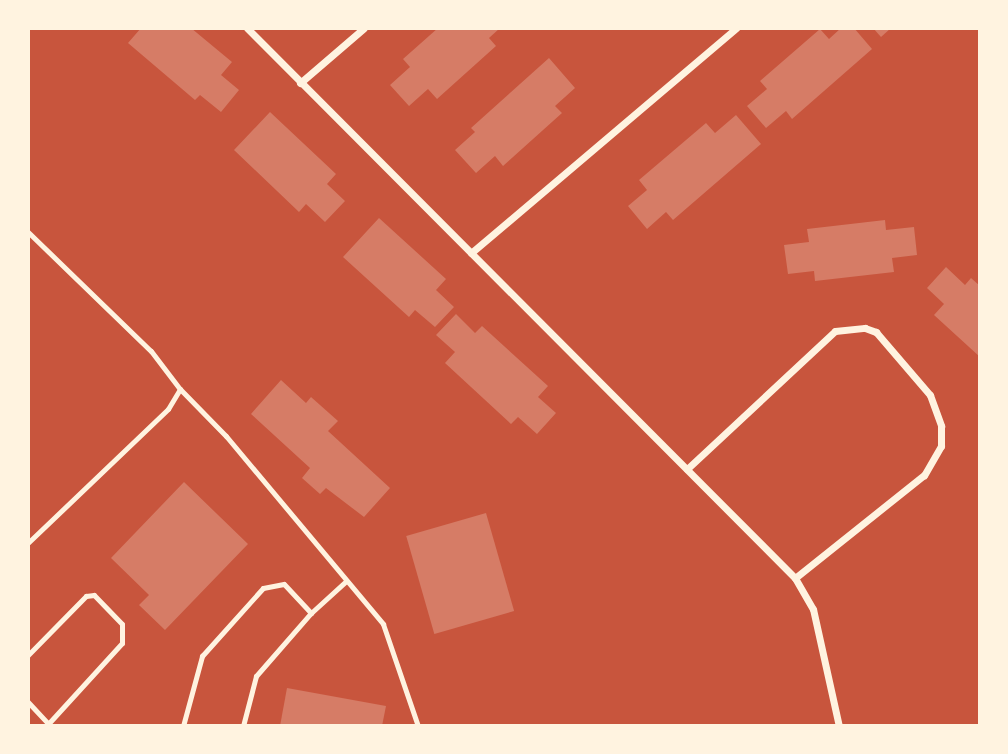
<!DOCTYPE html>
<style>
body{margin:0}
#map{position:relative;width:1008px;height:754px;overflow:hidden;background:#c8553d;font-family:"PT Sans",sans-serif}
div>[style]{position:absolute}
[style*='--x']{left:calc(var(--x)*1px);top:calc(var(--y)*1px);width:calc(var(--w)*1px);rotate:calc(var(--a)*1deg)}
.building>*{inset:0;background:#d67c66;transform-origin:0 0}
.service>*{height:5px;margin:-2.5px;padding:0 2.5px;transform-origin:2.5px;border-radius:2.5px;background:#fff3e0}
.minor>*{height:7px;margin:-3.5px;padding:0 3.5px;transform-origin:3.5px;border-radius:3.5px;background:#fff3e0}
span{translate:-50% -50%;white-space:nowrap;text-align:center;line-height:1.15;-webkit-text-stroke:6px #fff3e0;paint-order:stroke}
.frame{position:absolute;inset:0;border:30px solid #fff3e0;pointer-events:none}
</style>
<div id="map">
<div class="building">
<i style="clip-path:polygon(141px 28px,191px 28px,232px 62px,221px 75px,239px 90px,221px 112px,200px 95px,195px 100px,128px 43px)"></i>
<i style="clip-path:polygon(438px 28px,500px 28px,489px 38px,496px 46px,437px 99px,428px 89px,409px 106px,390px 85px,410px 67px,403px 59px)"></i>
<i style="clip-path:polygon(841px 28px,854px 28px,872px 49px,792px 119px,786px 111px,766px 128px,747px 106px,767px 89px,760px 81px,820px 29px,829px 39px)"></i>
<i style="clip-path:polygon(873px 28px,891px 28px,881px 37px)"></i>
<i style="clip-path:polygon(549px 58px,575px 88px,555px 106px,562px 113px,503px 166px,495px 156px,476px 173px,455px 150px,475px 132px,471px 128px)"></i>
<i style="clip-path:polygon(270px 112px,336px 174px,327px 184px,345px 201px,325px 222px,306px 204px,299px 212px,234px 150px)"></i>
<i style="clip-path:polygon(736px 115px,761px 144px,673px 220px,666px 212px,647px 229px,628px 206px,647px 190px,639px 180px,706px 123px,715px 133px)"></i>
<i style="clip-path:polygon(379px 218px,446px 279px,436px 290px,454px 307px,435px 327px,415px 310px,409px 317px,343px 257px)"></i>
<i style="clip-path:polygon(885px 220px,886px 230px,914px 227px,917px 255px,892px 258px,894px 272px,815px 281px,814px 271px,788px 274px,784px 245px,809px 242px,807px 229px)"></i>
<i style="clip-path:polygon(946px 267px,965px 285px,971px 278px,980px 286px,980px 357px,934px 315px,944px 304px,927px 288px)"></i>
<i style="clip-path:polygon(456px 314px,475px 333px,482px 326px,548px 386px,538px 397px,556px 413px,537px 434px,518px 417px,511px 424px,445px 363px,455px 352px,436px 335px)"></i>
<i style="clip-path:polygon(281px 380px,306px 403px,311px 397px,338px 421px,328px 431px,390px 488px,364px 517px,326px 488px,320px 494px,302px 478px,310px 468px,251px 414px)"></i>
<i style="clip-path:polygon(184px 482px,248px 544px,165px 630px,139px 605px,149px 595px,111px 558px)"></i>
<i style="left:486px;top:513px;width:102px;height:83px;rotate:74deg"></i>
<i style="clip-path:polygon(287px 688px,386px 706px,382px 726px,280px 726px)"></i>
</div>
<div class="service">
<i style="--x:28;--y:232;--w:171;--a:44.1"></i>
<i style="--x:151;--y:351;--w:48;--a:52.7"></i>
<i style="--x:180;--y:389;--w:23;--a:121"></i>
<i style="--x:168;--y:409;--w:194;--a:136.3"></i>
<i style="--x:180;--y:389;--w:66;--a:45.6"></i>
<i style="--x:226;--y:436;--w:245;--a:50.1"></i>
<i style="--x:383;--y:624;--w:108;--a:71.1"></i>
<i style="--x:28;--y:655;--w:83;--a:-45.5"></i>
<i style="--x:86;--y:596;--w:8;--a:-7"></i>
<i style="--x:94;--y:595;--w:40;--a:46"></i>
<i style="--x:122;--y:624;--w:19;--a:90"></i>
<i style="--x:122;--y:643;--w:110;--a:132.4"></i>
<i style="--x:28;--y:702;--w:33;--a:47"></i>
<i style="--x:183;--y:726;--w:73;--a:-74.8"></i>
<i style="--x:202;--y:656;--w:91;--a:-48.1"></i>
<i style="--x:263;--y:588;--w:21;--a:-11"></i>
<i style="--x:284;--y:584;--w:40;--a:47"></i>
<i style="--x:243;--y:726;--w:52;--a:-75.4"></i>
<i style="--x:256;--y:676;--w:84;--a:-48.9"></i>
<i style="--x:311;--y:613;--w:47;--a:-42.4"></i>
</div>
<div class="minor">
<i style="--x:247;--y:28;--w:776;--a:45.1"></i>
<i style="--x:795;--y:578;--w:36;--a:60"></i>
<i style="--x:813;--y:609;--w:120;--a:77.5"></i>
<i style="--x:300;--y:83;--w:84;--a:-40.7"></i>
<i style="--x:471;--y:253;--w:348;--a:-40.3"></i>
<i style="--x:687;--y:469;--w:202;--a:-43"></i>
<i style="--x:835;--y:331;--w:30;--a:-6"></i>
<i style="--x:865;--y:328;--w:12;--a:20"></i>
<i style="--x:876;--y:332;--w:83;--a:49.4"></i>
<i style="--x:930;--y:395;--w:33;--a:70"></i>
<i style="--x:941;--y:426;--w:20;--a:90"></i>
<i style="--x:941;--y:446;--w:34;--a:120"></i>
<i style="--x:924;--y:475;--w:165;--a:141.4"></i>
</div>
<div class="frame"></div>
</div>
